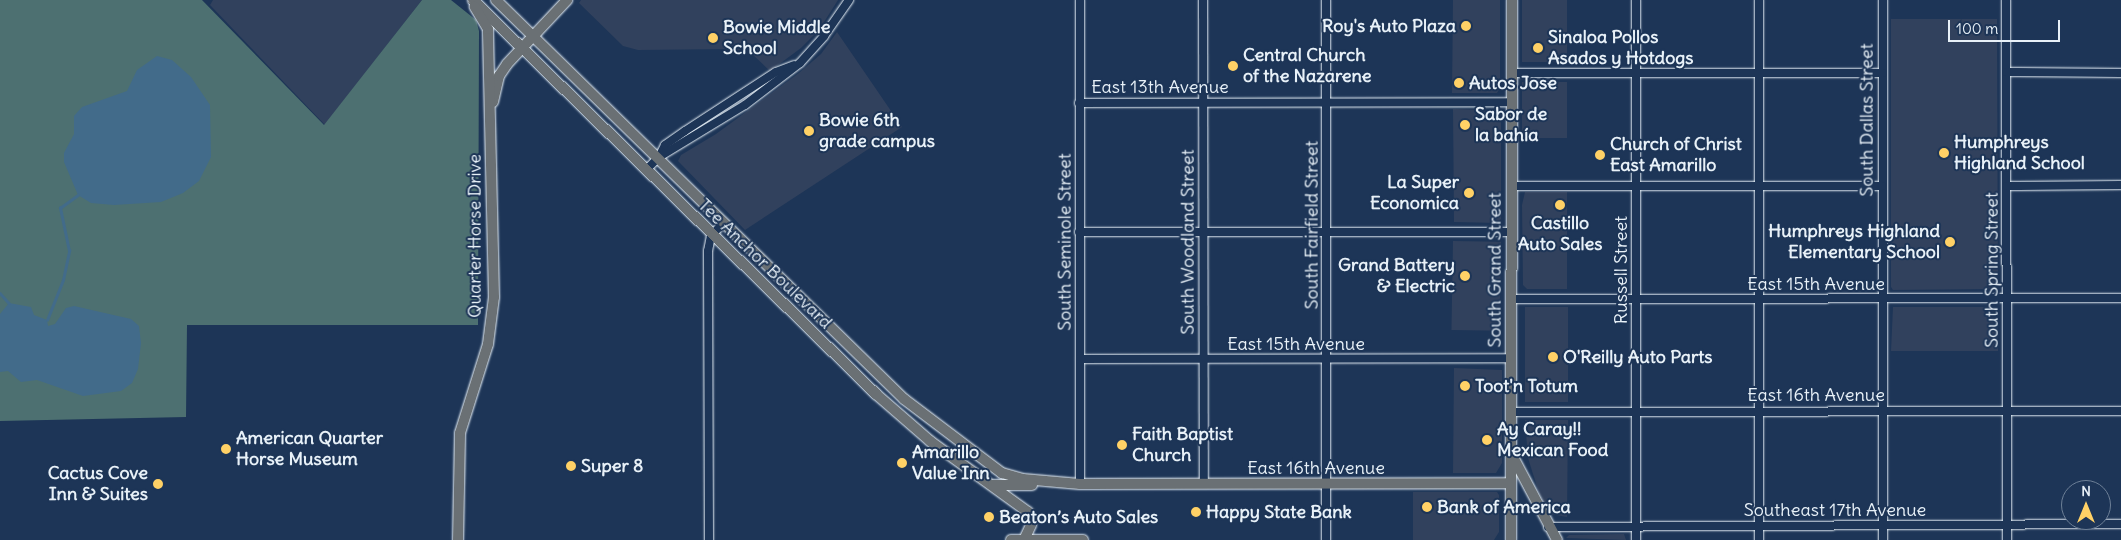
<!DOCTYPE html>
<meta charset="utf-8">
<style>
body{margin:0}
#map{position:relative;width:2121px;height:540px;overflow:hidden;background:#1d3557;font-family:Delius,sans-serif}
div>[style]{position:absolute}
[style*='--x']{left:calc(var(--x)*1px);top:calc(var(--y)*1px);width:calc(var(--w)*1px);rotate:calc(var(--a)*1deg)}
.built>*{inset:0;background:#31415d;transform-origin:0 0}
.green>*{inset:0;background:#4d7071}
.water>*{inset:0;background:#426b8a}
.stream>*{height:2.5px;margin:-1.25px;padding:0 1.25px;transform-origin:1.25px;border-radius:1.25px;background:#426b8a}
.roads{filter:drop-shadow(0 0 1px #e8f1f8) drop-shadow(0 0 1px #e8f1f8)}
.minor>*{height:8px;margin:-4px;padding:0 4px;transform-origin:4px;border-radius:4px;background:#1d3557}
.major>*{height:10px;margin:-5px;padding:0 5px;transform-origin:5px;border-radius:5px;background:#6a7074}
.dots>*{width:14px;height:14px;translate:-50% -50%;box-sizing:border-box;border:2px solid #1d3557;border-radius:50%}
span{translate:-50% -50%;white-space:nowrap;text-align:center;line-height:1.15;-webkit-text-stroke:4px #1d3557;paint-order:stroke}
.poi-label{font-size:18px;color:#e8f1f8;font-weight:700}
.right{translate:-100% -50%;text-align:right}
.left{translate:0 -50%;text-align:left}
.street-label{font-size:18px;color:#e8f1f8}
.north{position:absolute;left:2061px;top:480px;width:50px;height:50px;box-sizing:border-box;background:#1d3557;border:1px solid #6e8097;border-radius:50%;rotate:0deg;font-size:14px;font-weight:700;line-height:20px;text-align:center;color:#e8f1f8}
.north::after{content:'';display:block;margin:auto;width:18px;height:22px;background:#ffd166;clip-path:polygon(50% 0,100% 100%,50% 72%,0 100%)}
.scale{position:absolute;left:1948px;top:20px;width:112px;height:22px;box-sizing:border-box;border:2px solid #e8f1f8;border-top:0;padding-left:6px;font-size:15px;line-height:18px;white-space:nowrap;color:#e8f1f8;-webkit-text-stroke:4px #1d3557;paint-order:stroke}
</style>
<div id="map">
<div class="built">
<i style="clip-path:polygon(213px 0,422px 0,325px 125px,210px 5px)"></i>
<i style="clip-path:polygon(581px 0,838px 0,819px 30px,801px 48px,770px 71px,752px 54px,733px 49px,638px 50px,623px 46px,579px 3px)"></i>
<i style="clip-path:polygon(1453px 0,1500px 0,1500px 88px,1497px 93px,1452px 93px)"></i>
<i style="left:1522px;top:0;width:45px;height:62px"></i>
<i style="clip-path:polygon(1891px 19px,1997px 19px,1998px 287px,1995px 289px,1893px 290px,1891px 287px)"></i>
<i style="clip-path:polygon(837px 32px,902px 127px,745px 230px,678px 161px,681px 155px,716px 134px,799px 73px,821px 54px)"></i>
<i style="left:1522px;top:82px;width:45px;height:56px"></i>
<i style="clip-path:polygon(1453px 109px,1501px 111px,1501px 219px,1498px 223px,1454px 222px)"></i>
<i style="clip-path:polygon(1525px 192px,1567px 192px,1567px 289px,1527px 289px,1523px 285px,1522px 205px)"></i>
<i style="left:1453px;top:241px;width:48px;height:89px;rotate:1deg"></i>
<i style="left:1525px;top:307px;width:43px;height:95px"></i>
<i style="clip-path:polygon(1893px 307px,1994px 307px,1998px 315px,1998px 351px,1891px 351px)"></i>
<i style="clip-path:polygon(1454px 368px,1502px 370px,1502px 463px,1496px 473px,1453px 473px)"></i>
<i style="clip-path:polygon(1525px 420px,1568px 420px,1567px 517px,1550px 514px,1539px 493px,1528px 458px)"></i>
<i style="clip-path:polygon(1413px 492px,1497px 492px,1499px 495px,1499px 532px,1494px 540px,1413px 540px)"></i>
<i style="clip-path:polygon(1624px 534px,1626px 540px,1566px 538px,1569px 535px)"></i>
</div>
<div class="green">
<i style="clip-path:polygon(0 0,202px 0,324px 125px,422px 0,451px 0,476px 20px,479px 31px,478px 325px,187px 325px,186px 417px,0 421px)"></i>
</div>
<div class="water">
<i style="clip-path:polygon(157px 56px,172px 60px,191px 77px,210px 105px,211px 157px,199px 181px,183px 193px,161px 202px,114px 205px,91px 203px,78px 195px,64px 162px,64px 153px,74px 134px,74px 116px,82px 107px,127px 91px,137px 70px)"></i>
<i style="clip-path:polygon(9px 303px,31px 307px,34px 315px,47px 320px,48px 326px,55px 324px,66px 308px,74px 306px,131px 319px,139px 326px,141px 343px,138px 369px,132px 383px,121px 391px,83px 396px,37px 380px,21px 382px,8px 371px,0 372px,0 314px)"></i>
</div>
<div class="stream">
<i style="--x:0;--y:293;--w:13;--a:48"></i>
<i style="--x:47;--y:320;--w:43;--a:-68.2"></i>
<i style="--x:63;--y:280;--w:30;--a:-78"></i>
<i style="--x:69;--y:251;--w:44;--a:-101.8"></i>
<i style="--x:60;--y:208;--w:22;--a:-36"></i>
</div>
<div class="roads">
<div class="minor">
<i style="--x:1080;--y:0;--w:484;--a:90"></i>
<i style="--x:1203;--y:0;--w:484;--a:89.9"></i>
<i style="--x:1326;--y:0;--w:540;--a:90"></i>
<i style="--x:1759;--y:0;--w:540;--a:90"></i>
<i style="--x:1883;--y:0;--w:540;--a:90"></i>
<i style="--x:2006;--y:0;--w:540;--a:89.89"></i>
<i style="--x:2006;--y:72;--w:115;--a:0.5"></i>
<i style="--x:1512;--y:73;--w:371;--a:0"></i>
<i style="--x:1079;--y:103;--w:433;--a:-0.1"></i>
<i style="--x:659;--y:157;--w:13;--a:-63"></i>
<i style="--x:665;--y:145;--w:24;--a:-35"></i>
<i style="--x:685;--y:131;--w:108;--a:-33"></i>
<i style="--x:776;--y:72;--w:19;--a:-21"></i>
<i style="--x:647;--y:169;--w:17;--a:-45"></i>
<i style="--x:659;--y:157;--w:100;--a:-31.2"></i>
<i style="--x:745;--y:105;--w:69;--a:-37.4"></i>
<i style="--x:800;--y:63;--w:36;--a:-48"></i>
<i style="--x:824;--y:36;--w:44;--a:-55.2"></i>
<i style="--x:1512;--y:186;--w:370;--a:0"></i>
<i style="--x:2007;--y:186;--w:114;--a:-0.5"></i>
<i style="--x:1079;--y:232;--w:433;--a:0"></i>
<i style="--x:1511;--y:299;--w:610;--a:-0.09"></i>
<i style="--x:1080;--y:359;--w:431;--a:-0.1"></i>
<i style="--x:1511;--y:412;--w:610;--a:-0.09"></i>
<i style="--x:1548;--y:527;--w:573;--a:-0.3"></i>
<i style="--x:709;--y:540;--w:289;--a:-90.2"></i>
<i style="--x:708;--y:251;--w:15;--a:-79"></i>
<i style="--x:711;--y:236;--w:19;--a:-47"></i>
<i style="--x:1636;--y:540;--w:540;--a:-90"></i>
</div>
<div class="major">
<i style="--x:473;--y:0;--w:564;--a:44.35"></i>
<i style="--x:876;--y:394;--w:72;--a:41"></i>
<i style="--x:930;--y:441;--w:121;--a:35.9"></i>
<i style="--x:1028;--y:512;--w:13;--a:77"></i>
<i style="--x:1031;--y:525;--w:17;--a:115"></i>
<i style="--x:496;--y:0;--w:571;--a:44.36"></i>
<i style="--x:904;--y:399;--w:123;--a:37.1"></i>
<i style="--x:1002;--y:473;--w:22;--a:16"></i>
<i style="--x:1023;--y:479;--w:57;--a:5"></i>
<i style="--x:1080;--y:484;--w:431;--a:-0.1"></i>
<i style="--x:493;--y:102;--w:27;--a:-77"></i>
<i style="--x:499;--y:76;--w:14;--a:-56"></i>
<i style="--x:507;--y:64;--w:88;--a:-46.8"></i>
<i style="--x:1512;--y:455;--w:96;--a:62.1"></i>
<i style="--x:993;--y:485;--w:39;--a:0"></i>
<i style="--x:458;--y:540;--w:107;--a:-88.9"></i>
<i style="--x:460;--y:433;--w:93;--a:-72.5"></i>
<i style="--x:488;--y:344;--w:47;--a:-82.7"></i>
<i style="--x:494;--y:297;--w:268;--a:-91.3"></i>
<i style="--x:488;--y:29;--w:26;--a:-121"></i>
<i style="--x:1011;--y:540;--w:72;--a:0"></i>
<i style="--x:1511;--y:540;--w:540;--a:-89.89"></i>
</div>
</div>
<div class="dots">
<i style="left:1466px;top:26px;background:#ffd166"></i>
<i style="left:713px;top:38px;background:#ffd166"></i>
<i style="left:1538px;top:48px;background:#ffd166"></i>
<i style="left:1233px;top:66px;background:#ffd166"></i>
<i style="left:1459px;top:83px;background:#ffd166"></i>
<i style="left:1465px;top:125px;background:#ffd166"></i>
<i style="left:809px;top:131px;background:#ffd166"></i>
<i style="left:1944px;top:153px;background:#ffd166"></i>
<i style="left:1600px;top:155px;background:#ffd166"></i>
<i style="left:1469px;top:193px;background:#ffd166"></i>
<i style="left:1560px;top:205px;background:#ffd166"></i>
<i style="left:1950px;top:242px;background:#ffd166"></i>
<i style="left:1465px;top:276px;background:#ffd166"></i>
<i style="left:1553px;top:357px;background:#ffd166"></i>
<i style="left:1465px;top:386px;background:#ffd166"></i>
<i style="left:1487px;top:440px;background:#ffd166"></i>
<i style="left:1122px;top:445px;background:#ffd166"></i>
<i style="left:226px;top:449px;background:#ffd166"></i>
<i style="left:902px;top:463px;background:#ffd166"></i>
<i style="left:571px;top:466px;background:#ffd166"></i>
<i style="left:158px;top:484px;background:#ffd166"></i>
<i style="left:1427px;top:507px;background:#ffd166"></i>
<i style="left:1196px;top:512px;background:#ffd166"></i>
<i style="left:989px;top:517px;background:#ffd166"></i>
</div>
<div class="poi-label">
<span class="right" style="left:1456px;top:26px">Roy's Auto Plaza</span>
<span class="left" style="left:723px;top:38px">Bowie Middle<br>School</span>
<span class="left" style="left:1548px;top:48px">Sinaloa Pollos<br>Asados y Hotdogs</span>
<span class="left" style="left:1243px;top:66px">Central Church<br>of the Nazarene</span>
<span class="left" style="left:1469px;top:83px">Autos Jose</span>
<span class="left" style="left:1475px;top:125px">Sabor de<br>la bahía</span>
<span class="left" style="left:819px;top:131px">Bowie 6th<br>grade campus</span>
<span class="left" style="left:1954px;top:153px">Humphreys<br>Highland School</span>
<span class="left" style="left:1610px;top:155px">Church of Christ<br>East Amarillo</span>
<span class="right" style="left:1459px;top:193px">La Super<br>Economica</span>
<span style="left:1560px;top:234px">Castillo<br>Auto Sales</span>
<span class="right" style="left:1940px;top:242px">Humphreys Highland<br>Elementary School</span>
<span class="right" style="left:1455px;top:276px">Grand Battery<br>&amp; Electric</span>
<span class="left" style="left:1563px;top:357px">O'Reilly Auto Parts</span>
<span class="left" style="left:1475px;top:386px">Toot'n Totum</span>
<span class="left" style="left:1497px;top:440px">Ay Caray!!<br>Mexican Food</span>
<span class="left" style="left:1132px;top:445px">Faith Baptist<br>Church</span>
<span class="left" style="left:236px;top:449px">American Quarter<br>Horse Museum</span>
<span class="left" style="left:912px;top:463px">Amarillo<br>Value Inn</span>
<span class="left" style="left:581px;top:466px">Super 8</span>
<span class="right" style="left:148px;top:484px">Cactus Cove<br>Inn &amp; Suites</span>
<span class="left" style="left:1437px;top:507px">Bank of America</span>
<span class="left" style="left:1206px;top:512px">Happy State Bank</span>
<span class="left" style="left:999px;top:517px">Beaton’s Auto Sales</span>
</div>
<div class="street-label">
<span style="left:1160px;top:87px">East 13th Avenue</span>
<span style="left:1867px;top:120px;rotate:-90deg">South Dallas Street</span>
<span style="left:1312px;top:225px;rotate:-90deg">South Fairfield Street</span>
<span style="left:475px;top:236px;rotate:-90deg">Quarter Horse Drive</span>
<span style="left:1065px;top:242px;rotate:-90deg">South Seminole Street</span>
<span style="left:1188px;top:242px;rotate:-90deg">South Woodland Street</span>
<span style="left:765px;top:264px;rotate:44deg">Tee Anchor Boulevard</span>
<span style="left:1495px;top:270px;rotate:-90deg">South Grand Street</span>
<span style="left:1621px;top:270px;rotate:-90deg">Russell Street</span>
<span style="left:1992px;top:270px;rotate:-90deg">South Spring Street</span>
<span style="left:1816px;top:284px">East 15th Avenue</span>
<span style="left:1296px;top:344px">East 15th Avenue</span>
<span style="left:1816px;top:395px">East 16th Avenue</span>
<span style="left:1316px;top:468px">East 16th Avenue</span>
<span style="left:1835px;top:510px">Southeast 17th Avenue</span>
</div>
<div class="north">N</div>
<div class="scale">100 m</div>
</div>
